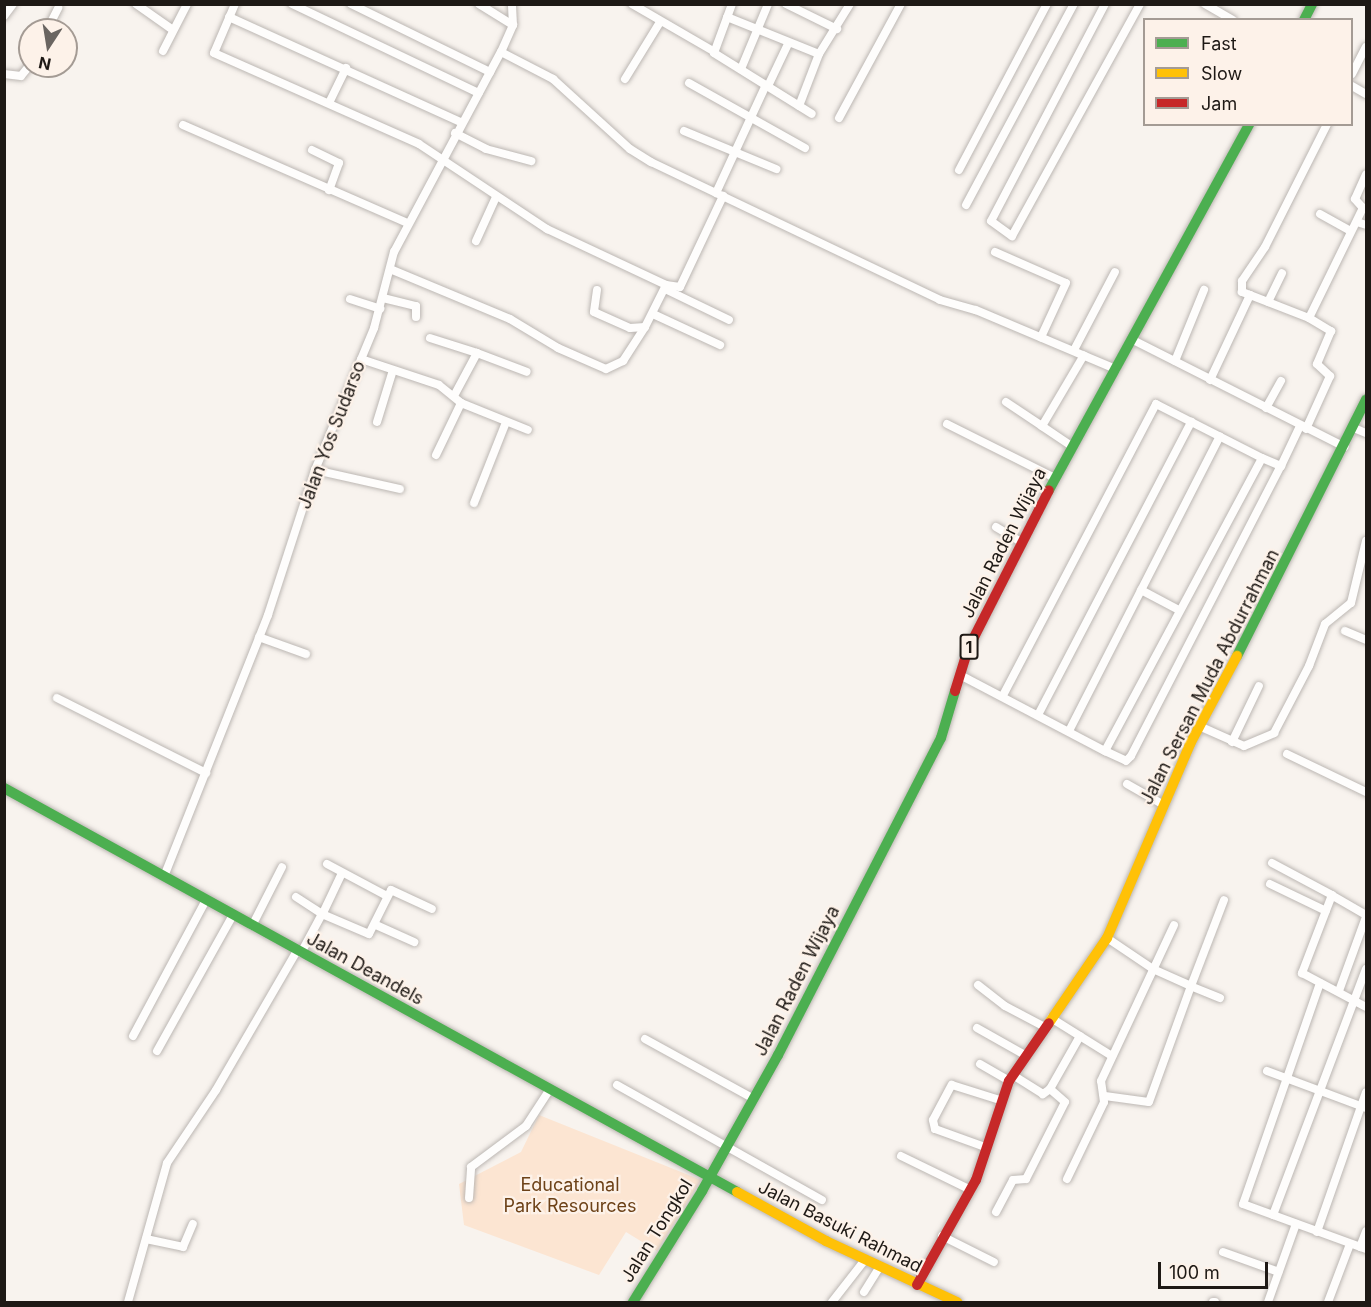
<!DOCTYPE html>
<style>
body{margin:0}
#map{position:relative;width:1371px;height:1307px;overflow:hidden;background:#f8f3ee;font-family:Inter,sans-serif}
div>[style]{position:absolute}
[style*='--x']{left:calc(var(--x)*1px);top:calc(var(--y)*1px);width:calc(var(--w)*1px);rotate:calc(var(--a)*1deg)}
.green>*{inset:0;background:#fce5d2}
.roads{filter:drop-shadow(0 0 2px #bcb7b3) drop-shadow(0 0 2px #bcb7b3)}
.street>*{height:8px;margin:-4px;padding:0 4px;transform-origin:4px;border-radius:4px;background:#fefdfc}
.fast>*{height:10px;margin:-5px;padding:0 5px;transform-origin:5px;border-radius:5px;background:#4caf50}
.slow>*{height:10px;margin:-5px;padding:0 5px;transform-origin:5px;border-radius:5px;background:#ffc107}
.jam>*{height:10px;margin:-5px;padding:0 5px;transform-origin:5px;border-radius:5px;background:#c62828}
span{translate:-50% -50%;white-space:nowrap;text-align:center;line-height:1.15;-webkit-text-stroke:4.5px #fdf2e9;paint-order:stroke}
.shield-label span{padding:2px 4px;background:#fdf2e9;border:2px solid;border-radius:4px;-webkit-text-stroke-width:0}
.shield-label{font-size:16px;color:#1e1915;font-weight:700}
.street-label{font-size:18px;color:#1e1915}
.park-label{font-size:18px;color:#6d4218}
.frame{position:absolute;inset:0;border:6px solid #1e1915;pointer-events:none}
.legend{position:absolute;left:1143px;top:18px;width:210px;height:108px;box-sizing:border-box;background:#fdf2e9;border:2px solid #a49b94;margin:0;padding:8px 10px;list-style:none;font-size:18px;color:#1e1915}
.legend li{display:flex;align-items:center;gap:12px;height:30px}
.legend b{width:30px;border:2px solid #a49b94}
.north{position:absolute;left:18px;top:18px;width:60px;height:60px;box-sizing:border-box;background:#fdf2e9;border:2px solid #a49b94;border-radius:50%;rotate:192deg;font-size:16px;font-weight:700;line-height:24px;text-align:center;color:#1e1915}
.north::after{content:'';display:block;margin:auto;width:21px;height:27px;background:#6a6561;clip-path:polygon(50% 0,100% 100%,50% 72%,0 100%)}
.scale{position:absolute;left:1158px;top:1262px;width:110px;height:27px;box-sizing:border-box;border:3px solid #1e1915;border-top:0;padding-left:8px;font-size:18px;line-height:21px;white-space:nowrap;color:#1e1915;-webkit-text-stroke:4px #fdf2e9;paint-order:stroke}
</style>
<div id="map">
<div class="green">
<i style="clip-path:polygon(539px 1115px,701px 1180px,657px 1251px,626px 1232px,599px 1275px,464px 1225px,459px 1184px,521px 1152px)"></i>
</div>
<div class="roads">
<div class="street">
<i style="--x:136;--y:4;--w:45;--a:35.1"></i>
<i style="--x:235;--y:4;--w:53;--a:113.2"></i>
<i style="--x:214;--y:53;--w:224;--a:23.9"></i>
<i style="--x:419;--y:144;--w:154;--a:33.6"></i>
<i style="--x:547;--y:229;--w:132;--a:25.2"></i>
<i style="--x:292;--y:4;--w:207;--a:25.5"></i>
<i style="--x:351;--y:4;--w:155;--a:26.1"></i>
<i style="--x:479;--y:4;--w:40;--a:32"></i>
<i style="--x:632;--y:4;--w:94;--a:30.1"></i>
<i style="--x:732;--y:4;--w:52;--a:110.2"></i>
<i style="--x:714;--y:53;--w:115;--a:31.9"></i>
<i style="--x:786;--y:4;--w:57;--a:26.1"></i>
<i style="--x:1105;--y:4;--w:245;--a:117.7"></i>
<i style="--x:991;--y:221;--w:26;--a:36"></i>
<i style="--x:1012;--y:236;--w:265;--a:-61.1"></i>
<i style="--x:1205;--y:4;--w:32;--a:30"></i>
<i style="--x:4;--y:16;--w:15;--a:-53"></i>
<i style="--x:229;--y:17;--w:255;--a:24.4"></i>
<i style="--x:727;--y:17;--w:99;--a:21.9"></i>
<i style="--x:819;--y:54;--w:59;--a:-58.2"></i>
<i style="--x:47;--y:30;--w:25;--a:-63"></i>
<i style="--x:163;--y:51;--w:53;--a:-62.9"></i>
<i style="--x:501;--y:52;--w:59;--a:27.4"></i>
<i style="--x:553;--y:79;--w:104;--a:42.3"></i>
<i style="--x:630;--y:149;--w:25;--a:32"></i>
<i style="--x:651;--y:162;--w:320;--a:25.5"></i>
<i style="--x:940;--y:300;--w:37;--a:16"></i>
<i style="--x:976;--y:310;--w:152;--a:22.9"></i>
<i style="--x:741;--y:69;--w:70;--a:-67.4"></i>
<i style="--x:4;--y:74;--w:17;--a:7"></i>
<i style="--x:21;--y:76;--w:14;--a:-51"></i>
<i style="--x:1352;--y:74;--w:30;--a:-63"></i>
<i style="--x:625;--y:79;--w:67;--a:-58.4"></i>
<i style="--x:689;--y:83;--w:133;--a:29.3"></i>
<i style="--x:768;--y:86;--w:47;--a:-64.5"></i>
<i style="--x:1352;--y:86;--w:16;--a:30"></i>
<i style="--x:329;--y:103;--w:39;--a:-64"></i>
<i style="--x:799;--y:106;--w:56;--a:-69"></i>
<i style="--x:839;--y:118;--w:130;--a:-61.5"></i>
<i style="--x:183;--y:125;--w:244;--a:23.6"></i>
<i style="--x:684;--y:131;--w:100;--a:22.4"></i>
<i style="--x:455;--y:133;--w:35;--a:27"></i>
<i style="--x:486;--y:149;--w:47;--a:14.9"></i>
<i style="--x:312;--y:150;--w:30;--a:26"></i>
<i style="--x:339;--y:163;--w:29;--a:110"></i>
<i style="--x:959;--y:170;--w:188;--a:-62.1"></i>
<i style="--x:716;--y:193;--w:119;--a:-65.2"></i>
<i style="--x:966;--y:205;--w:228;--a:-61.8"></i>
<i style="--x:1320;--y:214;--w:35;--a:29"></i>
<i style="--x:1357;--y:222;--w:9;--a:18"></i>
<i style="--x:476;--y:241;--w:48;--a:-65.6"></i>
<i style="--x:995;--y:252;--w:77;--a:23.6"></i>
<i style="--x:1066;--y:283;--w:60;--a:114.8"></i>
<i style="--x:390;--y:269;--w:130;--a:22.6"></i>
<i style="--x:510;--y:319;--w:56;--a:31.1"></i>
<i style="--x:558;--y:348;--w:52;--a:23.6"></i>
<i style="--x:606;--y:369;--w:19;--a:-25"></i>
<i style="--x:623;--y:361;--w:40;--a:-57.1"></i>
<i style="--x:665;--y:289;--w:71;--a:25.8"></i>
<i style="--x:597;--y:290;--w:22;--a:98"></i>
<i style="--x:594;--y:312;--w:39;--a:24"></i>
<i style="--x:630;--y:328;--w:15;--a:-4"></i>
<i style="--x:645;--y:327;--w:47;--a:-63.4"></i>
<i style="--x:666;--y:285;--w:14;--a:8"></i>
<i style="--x:680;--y:287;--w:101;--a:-64.7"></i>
<i style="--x:1250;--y:295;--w:9;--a:-159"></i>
<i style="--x:1242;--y:292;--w:11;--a:-90"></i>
<i style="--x:1242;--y:281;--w:41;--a:-55.9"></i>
<i style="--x:1265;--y:247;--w:138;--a:-63.2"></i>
<i style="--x:383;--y:298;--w:34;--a:14"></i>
<i style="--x:416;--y:306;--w:11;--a:90"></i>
<i style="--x:350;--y:299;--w:32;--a:18"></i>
<i style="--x:1268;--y:302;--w:32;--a:-64"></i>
<i style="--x:653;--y:314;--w:74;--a:24.8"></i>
<i style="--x:1309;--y:318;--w:123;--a:-63.9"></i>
<i style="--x:1363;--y:208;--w:12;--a:-132"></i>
<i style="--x:1355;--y:199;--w:27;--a:-66"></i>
<i style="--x:430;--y:338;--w:49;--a:17.7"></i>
<i style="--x:477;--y:353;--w:47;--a:118.2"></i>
<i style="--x:1133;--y:340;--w:237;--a:26.8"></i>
<i style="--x:1074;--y:350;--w:88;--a:-62.3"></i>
<i style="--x:477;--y:353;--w:53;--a:20.8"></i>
<i style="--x:361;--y:359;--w:82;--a:18.4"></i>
<i style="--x:439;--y:385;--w:28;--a:39"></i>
<i style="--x:461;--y:403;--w:72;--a:21.9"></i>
<i style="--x:1175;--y:361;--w:77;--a:-67.8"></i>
<i style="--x:1210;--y:380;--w:94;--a:-64.8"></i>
<i style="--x:1250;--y:295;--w:63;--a:21.3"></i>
<i style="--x:1309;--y:318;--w:26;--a:31"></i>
<i style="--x:1331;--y:331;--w:36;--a:113"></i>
<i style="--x:1317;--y:364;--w:18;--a:43"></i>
<i style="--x:1330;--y:376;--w:58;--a:114.4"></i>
<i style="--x:1006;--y:402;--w:43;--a:33.7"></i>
<i style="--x:1266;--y:408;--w:31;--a:-61"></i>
<i style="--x:377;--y:422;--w:54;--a:-72.9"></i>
<i style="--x:947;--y:424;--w:121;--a:26.6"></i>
<i style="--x:1354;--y:428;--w:13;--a:23"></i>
<i style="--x:1073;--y:447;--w:37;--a:-146"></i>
<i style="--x:1042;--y:426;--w:82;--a:-59.4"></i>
<i style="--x:436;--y:455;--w:58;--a:-64.3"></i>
<i style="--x:1262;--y:458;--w:21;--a:23"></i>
<i style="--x:1281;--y:466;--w:44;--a:-64.6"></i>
<i style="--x:315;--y:470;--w:87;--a:12.6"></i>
<i style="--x:474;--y:503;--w:87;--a:-68.4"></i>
<i style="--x:996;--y:527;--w:29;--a:31"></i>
<i style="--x:1141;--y:590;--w:43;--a:27.8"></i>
<i style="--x:1345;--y:631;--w:23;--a:23"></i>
<i style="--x:259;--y:637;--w:50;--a:19.9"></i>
<i style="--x:960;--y:675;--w:164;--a:27.7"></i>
<i style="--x:1105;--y:751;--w:332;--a:-61.8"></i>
<i style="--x:1262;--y:458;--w:119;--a:-153"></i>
<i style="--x:1156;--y:404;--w:330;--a:117.7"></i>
<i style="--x:57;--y:698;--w:167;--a:26.7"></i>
<i style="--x:1038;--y:715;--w:331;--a:-62.4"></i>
<i style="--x:1199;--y:726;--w:49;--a:24"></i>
<i style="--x:1244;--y:746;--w:33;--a:-23"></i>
<i style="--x:1274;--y:733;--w:76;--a:-62.4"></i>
<i style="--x:1309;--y:666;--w:45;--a:-69.1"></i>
<i style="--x:1325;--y:624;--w:33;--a:-39"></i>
<i style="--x:1351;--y:603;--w:64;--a:-76.4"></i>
<i style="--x:1069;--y:731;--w:331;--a:-62.9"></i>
<i style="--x:1232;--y:742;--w:62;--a:-64.3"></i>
<i style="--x:1105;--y:751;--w:23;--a:25"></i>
<i style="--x:1126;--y:761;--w:7;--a:-45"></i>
<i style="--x:1131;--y:756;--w:326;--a:-62.7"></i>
<i style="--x:1287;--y:754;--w:88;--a:25.7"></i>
<i style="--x:1127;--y:784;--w:40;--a:29.7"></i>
<i style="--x:1272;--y:863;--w:68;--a:28.1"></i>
<i style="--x:327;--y:864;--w:68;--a:28.1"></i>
<i style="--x:165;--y:874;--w:279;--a:-68.3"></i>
<i style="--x:268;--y:615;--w:152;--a:-72"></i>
<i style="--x:315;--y:470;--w:154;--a:-67.4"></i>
<i style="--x:374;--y:328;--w:79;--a:-75.3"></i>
<i style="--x:394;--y:252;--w:227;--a:-61.9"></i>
<i style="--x:501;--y:52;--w:30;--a:-66"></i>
<i style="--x:513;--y:25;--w:21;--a:-93"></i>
<i style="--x:1270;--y:884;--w:62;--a:25.7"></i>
<i style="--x:296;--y:897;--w:31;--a:33"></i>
<i style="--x:322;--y:914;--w:51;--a:23.1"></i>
<i style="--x:369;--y:934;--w:49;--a:-63.4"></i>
<i style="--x:391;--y:890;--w:45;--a:24.9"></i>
<i style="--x:323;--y:913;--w:44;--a:-64.6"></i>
<i style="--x:1366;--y:915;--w:39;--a:-150"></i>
<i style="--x:1332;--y:895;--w:84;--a:111"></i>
<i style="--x:1302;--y:973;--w:72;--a:28"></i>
<i style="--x:376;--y:925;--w:42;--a:24.1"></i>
<i style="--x:252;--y:926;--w:66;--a:-63"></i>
<i style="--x:301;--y:953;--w:44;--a:-61.7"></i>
<i style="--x:1320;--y:983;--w:234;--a:109.2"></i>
<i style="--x:1243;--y:1204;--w:131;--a:20.1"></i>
<i style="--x:978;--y:985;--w:34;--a:38"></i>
<i style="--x:1005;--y:1006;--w:45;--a:27.7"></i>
<i style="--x:1339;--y:991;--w:79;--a:-70"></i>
<i style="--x:1220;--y:998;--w:31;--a:-158"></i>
<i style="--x:1191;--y:986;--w:92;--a:-69"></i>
<i style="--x:1051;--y:1018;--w:72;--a:31.9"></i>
<i style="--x:977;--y:1028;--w:55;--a:29.4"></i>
<i style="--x:133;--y:1036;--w:154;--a:-61.8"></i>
<i style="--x:645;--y:1039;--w:124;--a:28.8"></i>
<i style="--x:157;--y:1051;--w:156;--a:-60.8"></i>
<i style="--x:980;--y:1064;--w:34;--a:30"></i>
<i style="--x:1267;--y:1071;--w:106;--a:20.5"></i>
<i style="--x:617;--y:1085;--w:235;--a:29.3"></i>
<i style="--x:1050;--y:1089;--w:61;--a:-60.5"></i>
<i style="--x:1105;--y:1096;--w:44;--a:7.8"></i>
<i style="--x:1149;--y:1102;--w:123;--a:-70.1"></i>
<i style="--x:1191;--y:986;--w:42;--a:-155.9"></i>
<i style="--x:1153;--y:969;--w:55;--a:-146"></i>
<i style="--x:985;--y:1147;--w:53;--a:-160.2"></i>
<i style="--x:935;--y:1129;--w:9;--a:-103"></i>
<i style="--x:933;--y:1120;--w:40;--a:-62"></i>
<i style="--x:952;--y:1085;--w:50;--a:17.4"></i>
<i style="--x:901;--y:1156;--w:78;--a:25.9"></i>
<i style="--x:1067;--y:1179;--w:85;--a:-64.3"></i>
<i style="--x:1104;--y:1102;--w:21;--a:-98"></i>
<i style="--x:1101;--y:1081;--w:172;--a:-64.9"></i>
<i style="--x:469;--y:1198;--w:31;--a:-86"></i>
<i style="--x:471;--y:1167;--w:69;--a:-36.7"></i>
<i style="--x:526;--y:1126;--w:44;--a:-57"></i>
<i style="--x:996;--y:1212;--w:36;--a:-62"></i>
<i style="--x:1013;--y:1180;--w:13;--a:-4"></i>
<i style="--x:1026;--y:1179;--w:86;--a:-63.1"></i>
<i style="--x:1065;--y:1102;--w:20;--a:-139"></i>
<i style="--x:1050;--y:1089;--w:9;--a:144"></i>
<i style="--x:1043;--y:1094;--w:36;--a:-148"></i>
<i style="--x:1273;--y:1215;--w:263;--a:-69.3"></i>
<i style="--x:1317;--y:1232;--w:148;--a:-70.7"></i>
<i style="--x:942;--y:1236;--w:58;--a:26.6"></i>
<i style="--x:146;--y:1239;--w:38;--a:12"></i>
<i style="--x:183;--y:1247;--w:25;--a:-67"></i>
<i style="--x:1360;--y:1247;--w:17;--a:-69"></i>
<i style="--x:1223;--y:1252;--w:59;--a:19.7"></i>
<i style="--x:864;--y:1292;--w:28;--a:-58"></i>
<i style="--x:128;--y:1302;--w:144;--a:-74.3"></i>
<i style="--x:167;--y:1163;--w:88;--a:-56.1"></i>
<i style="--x:216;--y:1090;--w:161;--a:-59.8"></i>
<i style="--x:832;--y:1302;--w:52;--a:-52"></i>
<i style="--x:1213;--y:1302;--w:2;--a:0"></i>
<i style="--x:1268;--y:1302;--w:83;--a:-70.3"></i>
<i style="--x:1328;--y:1302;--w:62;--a:-69.2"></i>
</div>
<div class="fast">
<i style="--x:1304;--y:20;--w:18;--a:-63"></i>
<i style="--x:1049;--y:490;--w:417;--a:-61.3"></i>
<i style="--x:1237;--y:656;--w:287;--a:-63.3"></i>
<i style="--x:4;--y:788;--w:837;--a:28.86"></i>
<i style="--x:633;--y:1302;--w:131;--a:-58.1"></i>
<i style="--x:702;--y:1191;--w:156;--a:-60.8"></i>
<i style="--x:778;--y:1055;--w:356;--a:-62.8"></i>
<i style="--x:941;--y:738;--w:49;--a:-73.4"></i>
</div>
<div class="slow">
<i style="--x:1049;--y:1023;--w:103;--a:-55.7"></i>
<i style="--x:1107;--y:938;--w:211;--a:-66.8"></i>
<i style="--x:1190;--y:744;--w:100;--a:-61.9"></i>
<i style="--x:737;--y:1192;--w:102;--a:28.8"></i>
<i style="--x:826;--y:1241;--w:145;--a:25"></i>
</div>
<div class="jam">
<i style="--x:955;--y:691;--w:44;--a:-72.8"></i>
<i style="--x:968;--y:649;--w:178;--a:-63"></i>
<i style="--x:917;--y:1285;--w:120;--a:-60.7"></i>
<i style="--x:976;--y:1180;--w:104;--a:-71.6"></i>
<i style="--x:1009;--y:1081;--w:70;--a:-55.4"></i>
</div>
</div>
<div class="shield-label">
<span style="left:969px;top:647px">1</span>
</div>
<div class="street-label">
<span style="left:332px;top:435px;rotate:-69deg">Jalan Yos Sudarso</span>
<span style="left:1004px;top:543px;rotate:-63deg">Jalan Raden Wijaya</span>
<span style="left:1210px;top:677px;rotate:-63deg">Jalan Sersan Muda Abdurrahman</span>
<span style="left:365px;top:969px;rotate:29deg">Jalan Deandels</span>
<span style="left:797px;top:981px;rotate:-63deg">Jalan Raden Wijaya</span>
<span style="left:840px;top:1227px;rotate:27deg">Jalan Basuki Rahmad</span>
<span style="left:657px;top:1231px;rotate:-58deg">Jalan Tongkol</span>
</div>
<div class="park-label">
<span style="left:570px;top:1196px">Educational<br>Park Resources</span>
</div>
<div class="frame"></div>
<ul class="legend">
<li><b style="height:8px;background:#4caf50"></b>Fast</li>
<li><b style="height:8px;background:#ffc107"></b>Slow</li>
<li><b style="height:8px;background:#c62828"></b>Jam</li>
</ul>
<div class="north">N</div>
<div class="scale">100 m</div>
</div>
